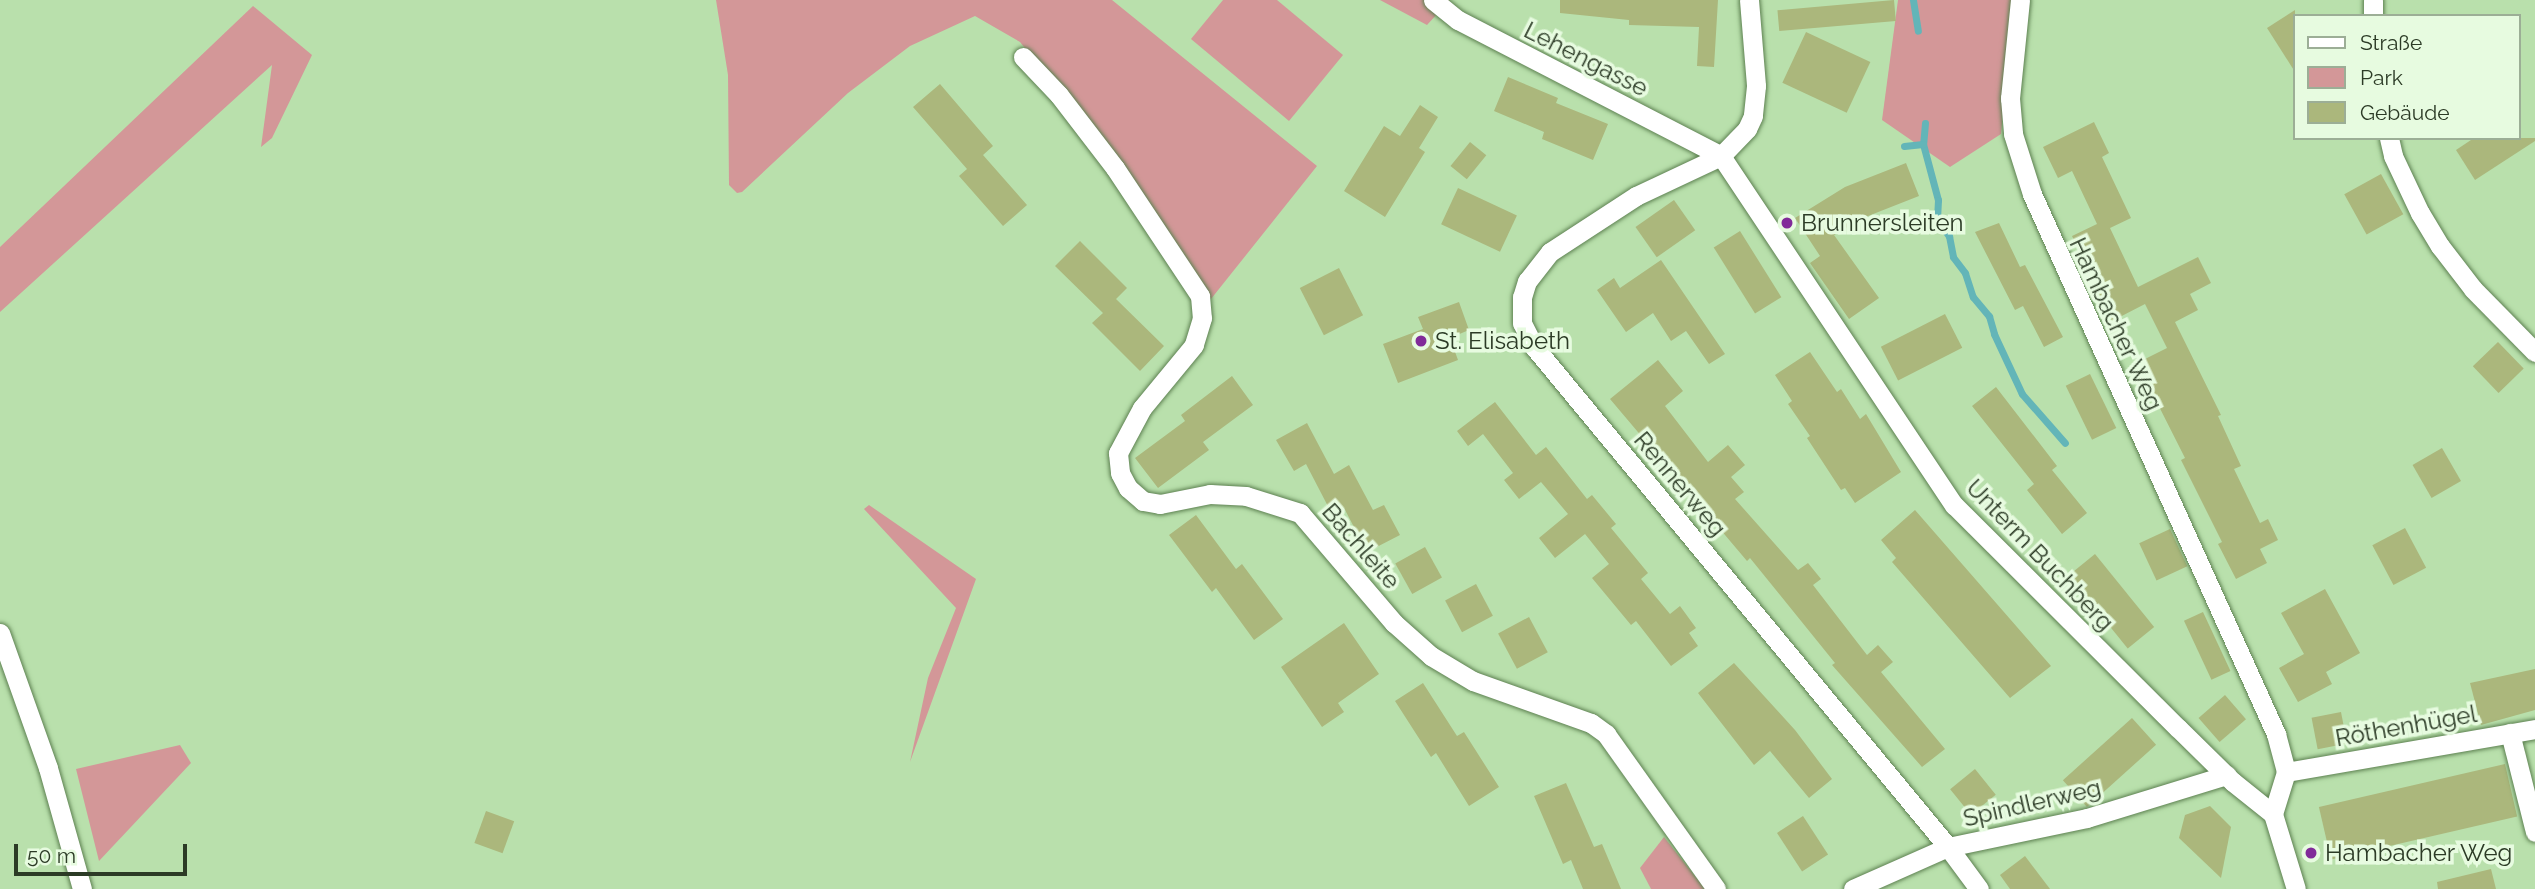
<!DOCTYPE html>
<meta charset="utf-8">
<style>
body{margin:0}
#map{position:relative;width:2535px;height:889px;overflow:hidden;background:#b9e0ac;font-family:Raleway,sans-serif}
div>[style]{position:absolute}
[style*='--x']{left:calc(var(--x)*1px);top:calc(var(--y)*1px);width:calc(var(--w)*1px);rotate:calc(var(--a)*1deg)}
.green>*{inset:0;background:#d39798}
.stream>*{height:7px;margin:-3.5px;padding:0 3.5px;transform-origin:3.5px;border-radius:3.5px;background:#63b5b8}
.building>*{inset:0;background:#abb77c;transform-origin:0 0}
.roads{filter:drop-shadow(0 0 2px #5d8151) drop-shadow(0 0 2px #5d8151)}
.street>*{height:19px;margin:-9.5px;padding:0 9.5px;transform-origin:9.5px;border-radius:9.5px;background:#fff}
.dots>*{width:19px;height:19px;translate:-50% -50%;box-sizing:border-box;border:4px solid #e7fbe0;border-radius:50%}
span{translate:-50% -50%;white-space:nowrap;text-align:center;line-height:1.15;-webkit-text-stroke:7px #e7fbe0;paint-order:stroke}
.street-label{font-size:24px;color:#2c3b26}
.poi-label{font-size:24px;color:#2c3b26}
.left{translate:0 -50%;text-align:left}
.legend{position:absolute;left:2293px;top:14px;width:228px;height:126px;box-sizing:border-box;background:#e7fbe0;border:2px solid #9cae96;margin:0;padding:9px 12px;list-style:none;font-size:21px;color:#2c3b26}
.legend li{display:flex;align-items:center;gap:14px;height:35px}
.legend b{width:35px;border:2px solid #9cae96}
.scale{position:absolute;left:14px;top:844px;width:173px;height:32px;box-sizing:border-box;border:4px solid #2c3b26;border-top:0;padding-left:9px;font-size:21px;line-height:24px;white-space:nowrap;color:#2c3b26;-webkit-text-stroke:5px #e7fbe0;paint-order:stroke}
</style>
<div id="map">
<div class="green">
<i style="clip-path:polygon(716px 0,1112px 0,1317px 166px,1211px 299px,1102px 143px,1020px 42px,975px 16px,910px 46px,848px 93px,742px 192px,737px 193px,729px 185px,728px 75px)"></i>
<i style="clip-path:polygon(1223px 0,1277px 0,1343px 55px,1289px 121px,1191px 39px)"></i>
<i style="clip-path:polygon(1380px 0,1450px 0,1427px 25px)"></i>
<i style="clip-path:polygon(1898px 0,2014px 0,2001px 134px,1950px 167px,1882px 120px)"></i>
<i style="clip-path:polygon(253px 6px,312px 55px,272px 138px,261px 147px,272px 65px,0 312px,0 247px)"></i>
<i style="clip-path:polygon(869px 505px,976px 579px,910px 762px,928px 678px,956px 608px,864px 509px)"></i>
<i style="clip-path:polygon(180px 745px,191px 763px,99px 861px,76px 769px)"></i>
<i style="clip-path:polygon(1664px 837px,1705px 889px,1651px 889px,1640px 868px)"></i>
</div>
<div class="stream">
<i style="--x:1913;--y:0;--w:31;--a:81"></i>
<i style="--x:1925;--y:123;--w:21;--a:95"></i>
<i style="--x:1923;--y:144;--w:58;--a:75"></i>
<i style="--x:1938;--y:200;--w:19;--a:93"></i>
<i style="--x:1937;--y:219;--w:21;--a:55"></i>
<i style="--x:1949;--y:236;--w:21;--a:79"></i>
<i style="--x:1953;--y:257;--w:20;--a:53"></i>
<i style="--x:1965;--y:273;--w:25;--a:72"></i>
<i style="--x:1973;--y:297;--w:25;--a:50"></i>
<i style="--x:1989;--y:316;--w:19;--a:74"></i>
<i style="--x:1994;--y:334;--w:66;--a:65"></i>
<i style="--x:2022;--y:394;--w:65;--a:48.7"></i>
<i style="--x:1904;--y:146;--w:19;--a:-6"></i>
</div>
<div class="building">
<i style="clip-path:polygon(1560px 0,1718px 0,1714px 67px,1697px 66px,1699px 27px,1629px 25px,1629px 20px,1560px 13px)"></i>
<i style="left:1894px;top:0;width:21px;height:117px;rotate:85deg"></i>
<i style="clip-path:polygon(2295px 10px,2295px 72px,2267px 28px)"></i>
<i style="left:1806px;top:32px;width:71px;height:56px;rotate:25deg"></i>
<i style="clip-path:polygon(1508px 77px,1558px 98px,1556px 103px,1608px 124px,1593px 160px,1542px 139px,1544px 132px,1494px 111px)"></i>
<i style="clip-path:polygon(940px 84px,993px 146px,983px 155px,1027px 205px,1003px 226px,959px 176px,967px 169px,913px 107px)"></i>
<i style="clip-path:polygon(1420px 105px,1438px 117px,1419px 148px,1425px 152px,1385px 217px,1344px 191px,1384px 126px,1400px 136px)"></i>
<i style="clip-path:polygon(2094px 122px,2109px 153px,2102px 157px,2131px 218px,2110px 228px,2138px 287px,2198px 257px,2211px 283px,2190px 294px,2198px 310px,2175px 322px,2221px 415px,2218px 416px,2241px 466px,2234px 469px,2260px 523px,2268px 519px,2278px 540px,2260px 549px,2267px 563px,2236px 579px,2218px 544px,2222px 542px,2181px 460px,2185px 458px,2137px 363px,2167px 348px,2145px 304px,2112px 321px,2072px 236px,2097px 224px,2072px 171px,2058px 178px,2043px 147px)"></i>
<i style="clip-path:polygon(2474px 138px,2535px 138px,2535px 141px,2475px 180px,2456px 150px)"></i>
<i style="left:1470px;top:142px;width:21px;height:31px;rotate:39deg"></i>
<i style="clip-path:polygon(1906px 163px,1919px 196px,1863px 218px,1834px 235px,1879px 298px,1849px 319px,1810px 263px,1820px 256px,1795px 218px,1845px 187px)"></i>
<i style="left:2381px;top:174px;width:46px;height:42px;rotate:61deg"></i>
<i style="left:1458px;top:188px;width:65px;height:40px;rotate:25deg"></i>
<i style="left:1674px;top:200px;width:37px;height:47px;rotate:55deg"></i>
<i style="clip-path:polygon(1999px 223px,2020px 267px,2025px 265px,2063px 337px,2044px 347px,2023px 306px,2015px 310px,1975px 232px)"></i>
<i style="left:1740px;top:231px;width:78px;height:31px;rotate:58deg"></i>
<i style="clip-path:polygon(1080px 241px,1127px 288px,1116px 299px,1164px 346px,1140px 371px,1092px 323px,1103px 313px,1055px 266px)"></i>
<i style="clip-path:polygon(1661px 260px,1725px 354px,1709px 364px,1686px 331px,1671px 341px,1653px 313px,1626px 332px,1597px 290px,1614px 278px,1620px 288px)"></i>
<i style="left:1339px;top:268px;width:53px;height:44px;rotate:63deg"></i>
<i style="clip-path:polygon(1459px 302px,1469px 330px,1450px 338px,1458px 360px,1398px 383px,1383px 344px,1423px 329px,1418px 317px)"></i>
<i style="left:1945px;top:314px;width:38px;height:72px;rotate:63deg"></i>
<i style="left:2498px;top:342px;width:37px;height:35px;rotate:46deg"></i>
<i style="clip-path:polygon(1810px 352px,1837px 392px,1841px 389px,1860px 419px,1866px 414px,1901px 472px,1855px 503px,1845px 488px,1841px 490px,1807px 438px,1810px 436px,1788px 404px,1792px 401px,1775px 375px)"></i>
<i style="clip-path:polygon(1658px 360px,1683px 391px,1665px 406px,1708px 462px,1728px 445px,1745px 465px,1731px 477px,1744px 492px,1735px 499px,1798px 570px,1808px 563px,1821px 579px,1813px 585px,1867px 655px,1878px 645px,1893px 662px,1881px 672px,1945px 749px,1922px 767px,1832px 665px,1835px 663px,1750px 558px,1747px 561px,1610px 399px)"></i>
<i style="left:2090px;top:374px;width:60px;height:27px;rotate:64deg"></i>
<i style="clip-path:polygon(1232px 376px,1253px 405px,1203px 442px,1209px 450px,1158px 488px,1135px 458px,1185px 421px,1181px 415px)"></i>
<i style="clip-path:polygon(1996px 387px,2057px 466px,2052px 470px,2087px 513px,2062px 534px,2027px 490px,2034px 484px,1972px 406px)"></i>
<i style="clip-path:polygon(1495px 402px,1536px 455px,1546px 447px,1587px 499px,1592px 495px,1616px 524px,1611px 528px,1648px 573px,1641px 579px,1670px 614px,1680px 606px,1696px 628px,1689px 633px,1698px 646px,1671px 666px,1636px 621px,1631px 625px,1592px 578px,1609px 564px,1585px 534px,1555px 558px,1539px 538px,1568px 514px,1541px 482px,1519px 499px,1504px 480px,1513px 473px,1483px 434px,1468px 446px,1457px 431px)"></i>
<i style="clip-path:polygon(1307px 423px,1334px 474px,1349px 465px,1373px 510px,1384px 505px,1400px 535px,1367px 552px,1344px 508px,1332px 514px,1306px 464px,1294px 471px,1276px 440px)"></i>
<i style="left:2442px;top:448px;width:38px;height:34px;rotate:60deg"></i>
<i style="clip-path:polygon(1915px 510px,2051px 666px,2010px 698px,1892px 562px,1896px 558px,1881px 540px)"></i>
<i style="clip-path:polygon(1196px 515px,1236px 569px,1242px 564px,1283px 619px,1254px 640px,1216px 588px,1212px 592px,1169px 535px)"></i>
<i style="left:2405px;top:528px;width:45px;height:37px;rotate:62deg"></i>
<i style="left:2170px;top:529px;width:41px;height:34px;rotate:65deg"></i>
<i style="left:1425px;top:547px;width:35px;height:34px;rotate:61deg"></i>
<i style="left:2095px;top:554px;width:94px;height:34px;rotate:51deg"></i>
<i style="left:1476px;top:584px;width:36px;height:35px;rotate:62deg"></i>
<i style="clip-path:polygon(2325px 589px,2360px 653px,2326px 672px,2332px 684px,2298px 702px,2279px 668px,2304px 654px,2281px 613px)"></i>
<i style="left:2203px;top:612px;width:65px;height:21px;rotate:65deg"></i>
<i style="left:1529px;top:617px;width:40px;height:35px;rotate:62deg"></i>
<i style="clip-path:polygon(1344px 623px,1379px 674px,1338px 703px,1344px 712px,1322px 727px,1281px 667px)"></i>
<i style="clip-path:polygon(1734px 663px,1795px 730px,1832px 779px,1809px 798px,1770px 751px,1754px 765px,1698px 693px)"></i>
<i style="clip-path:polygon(2535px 669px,2535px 710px,2481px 725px,2470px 683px)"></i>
<i style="clip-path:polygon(1423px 683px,1457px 736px,1464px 732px,1499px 787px,1469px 806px,1436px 753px,1431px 757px,1395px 701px)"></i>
<i style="left:2225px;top:695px;width:32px;height:35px;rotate:49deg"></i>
<i style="left:2341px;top:712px;width:32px;height:30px;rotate:79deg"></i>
<i style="left:2132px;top:718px;width:36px;height:93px;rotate:48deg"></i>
<i style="left:2505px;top:764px;width:54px;height:191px;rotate:77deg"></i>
<i style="left:1975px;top:769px;width:33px;height:32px;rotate:51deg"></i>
<i style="clip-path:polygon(1566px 783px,1594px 847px,1602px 844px,1621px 889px,1583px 889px,1571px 860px,1563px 864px,1534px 796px)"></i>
<i style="clip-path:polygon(2210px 806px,2231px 827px,2221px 878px,2179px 838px,2185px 815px)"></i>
<i style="left:486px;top:811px;width:30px;height:34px;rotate:20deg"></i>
<i style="left:1803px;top:816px;width:46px;height:31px;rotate:57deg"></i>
<i style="clip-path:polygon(2025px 856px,2050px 889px,2010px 889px,2000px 875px)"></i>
<i style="clip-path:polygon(2491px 869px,2496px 889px,2438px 889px,2437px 882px)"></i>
</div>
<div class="roads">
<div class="street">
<i style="--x:1433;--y:0;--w:32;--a:39"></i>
<i style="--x:1458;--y:20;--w:296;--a:27.3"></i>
<i style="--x:1721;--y:156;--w:420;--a:56.3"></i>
<i style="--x:1954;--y:505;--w:316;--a:44.9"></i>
<i style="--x:2178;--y:728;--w:77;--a:44.5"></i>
<i style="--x:2233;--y:782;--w:51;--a:38.7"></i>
<i style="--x:1749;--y:0;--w:86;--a:85.3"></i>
<i style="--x:1756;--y:86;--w:30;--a:96"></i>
<i style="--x:1753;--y:116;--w:14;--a:115"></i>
<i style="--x:1747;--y:129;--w:37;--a:134"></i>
<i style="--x:1721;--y:156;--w:94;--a:154.8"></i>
<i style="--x:1636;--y:196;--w:103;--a:146.9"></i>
<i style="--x:1550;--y:252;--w:37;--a:128"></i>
<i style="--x:1527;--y:281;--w:17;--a:107"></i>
<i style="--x:1522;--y:297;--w:26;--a:90"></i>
<i style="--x:1522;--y:323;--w:28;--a:63"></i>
<i style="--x:1535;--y:348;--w:648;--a:50.39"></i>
<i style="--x:1948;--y:847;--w:52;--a:53.6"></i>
<i style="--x:2020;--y:0;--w:99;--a:95.8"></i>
<i style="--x:2010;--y:98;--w:36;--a:85"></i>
<i style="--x:2013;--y:134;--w:63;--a:72.4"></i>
<i style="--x:2032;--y:194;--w:593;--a:65.68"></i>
<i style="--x:2276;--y:734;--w:39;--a:75"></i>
<i style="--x:2286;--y:772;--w:44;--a:107.2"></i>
<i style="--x:2273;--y:814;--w:78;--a:73"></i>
<i style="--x:2373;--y:0;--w:16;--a:90"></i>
<i style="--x:1023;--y:57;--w:52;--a:46.5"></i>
<i style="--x:1059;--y:95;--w:92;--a:52.5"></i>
<i style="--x:1115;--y:168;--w:154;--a:56.4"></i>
<i style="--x:1200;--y:296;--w:22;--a:85"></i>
<i style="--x:1202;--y:318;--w:28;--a:107"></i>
<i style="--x:1194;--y:345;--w:82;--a:129.5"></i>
<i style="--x:1142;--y:408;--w:51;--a:118.1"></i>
<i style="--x:1118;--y:453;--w:20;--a:84"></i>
<i style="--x:1120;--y:473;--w:17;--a:62"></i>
<i style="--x:1128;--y:488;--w:20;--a:41"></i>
<i style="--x:1143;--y:501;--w:17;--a:10"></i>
<i style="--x:1160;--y:504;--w:51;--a:-11.3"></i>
<i style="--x:1210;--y:494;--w:36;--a:3"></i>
<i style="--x:1246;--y:496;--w:57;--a:17.5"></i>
<i style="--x:1300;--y:513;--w:145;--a:49.5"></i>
<i style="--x:1394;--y:623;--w:50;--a:41.7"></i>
<i style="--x:1431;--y:656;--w:49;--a:30.8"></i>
<i style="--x:1473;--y:681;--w:125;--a:19.6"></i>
<i style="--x:1591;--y:723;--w:19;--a:36"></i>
<i style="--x:1606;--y:734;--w:190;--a:54.6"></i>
<i style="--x:2389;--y:138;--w:18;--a:77"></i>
<i style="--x:2393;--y:156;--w:63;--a:64.7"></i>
<i style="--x:2420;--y:213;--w:39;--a:59"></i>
<i style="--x:2440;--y:246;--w:54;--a:52.5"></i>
<i style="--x:2473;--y:289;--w:88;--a:45.5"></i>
<i style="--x:0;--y:633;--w:143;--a:70.4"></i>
<i style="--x:48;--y:768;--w:126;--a:74.3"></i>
<i style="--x:2510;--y:733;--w:102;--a:75.8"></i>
<i style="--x:2286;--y:772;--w:253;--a:-9.8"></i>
<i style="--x:1853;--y:889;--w:104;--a:-23.9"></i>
<i style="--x:1948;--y:847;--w:142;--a:-11.8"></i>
<i style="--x:2087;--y:818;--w:146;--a:-17.1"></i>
</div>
</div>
<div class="dots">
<i style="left:1787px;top:223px;background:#812b99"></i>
<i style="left:1421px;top:341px;background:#812b99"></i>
<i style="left:2311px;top:853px;background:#812b99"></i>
</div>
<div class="street-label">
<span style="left:1586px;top:59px;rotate:27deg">Lehengasse</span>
<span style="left:2116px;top:324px;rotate:65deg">Hambacher Weg</span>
<span style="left:1680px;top:484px;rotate:50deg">Rennerweg</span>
<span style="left:1361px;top:546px;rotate:49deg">Bachleite</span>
<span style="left:2040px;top:555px;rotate:46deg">Unterm Buchberg</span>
<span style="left:2406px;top:726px;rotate:-10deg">Röthenhügel</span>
<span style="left:2032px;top:803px;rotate:-13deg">Spindlerweg</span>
</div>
<div class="poi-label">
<span class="left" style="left:1801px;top:223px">Brunnersleiten</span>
<span class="left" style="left:1435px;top:341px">St. Elisabeth</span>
<span class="left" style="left:2325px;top:853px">Hambacher Weg</span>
</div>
<ul class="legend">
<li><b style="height:9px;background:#fff"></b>Straße</li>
<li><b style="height:19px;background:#d39798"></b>Park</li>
<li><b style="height:19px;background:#abb77c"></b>Gebäude</li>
</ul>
<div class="scale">50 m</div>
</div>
